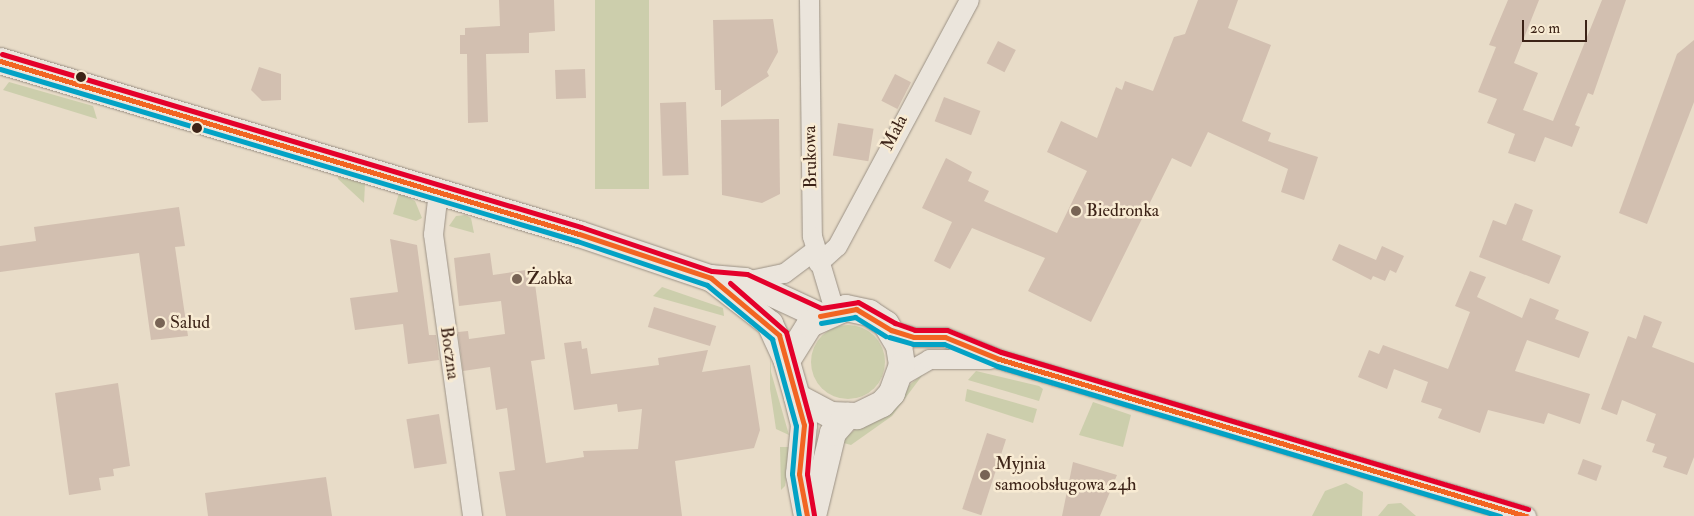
<!DOCTYPE html>
<meta charset="utf-8">
<style>
body{margin:0}
#map{position:relative;width:1694px;height:516px;overflow:hidden;background:#e8dcc8;font-family:"IM FELL Double Pica",serif}
div>[style]{position:absolute}
[style*='--x']{left:calc(var(--x)*1px);top:calc(var(--y)*1px);width:calc(var(--w)*1px);rotate:calc(var(--a)*1deg)}
.green>*{inset:0;background:#ccceac;transform-origin:0 0}
.round{border-radius:50%}
.building>*{inset:0;background:#d2bfb0;transform-origin:0 0}
.roads{filter:drop-shadow(0 0 1px #9b9185) drop-shadow(0 0 1px #9b9185)}
.street>*{height:19px;margin:-9.5px;padding:0 9.5px;transform-origin:9.5px;border-radius:9.5px;background:#ebe5dc}
.secondary>*{height:26px;margin:-13px;padding:0 13px;transform-origin:13px;border-radius:13px;background:#ebe5dc}
.bus-1>*{height:5px;margin:-2.5px;padding:0 2.5px;transform-origin:2.5px;border-radius:2.5px;background:#f26522}
.bus-2>*{height:5px;margin:-2.5px;padding:0 2.5px;transform-origin:2.5px;border-radius:2.5px;background:#03a2c5}
.bus-3>*{height:5px;margin:-2.5px;padding:0 2.5px;transform-origin:2.5px;border-radius:2.5px;background:#e4002b}
.dots>*{width:14px;height:14px;translate:-50% -50%;box-sizing:border-box;border:2px solid #f8ebd3;border-radius:50%}
span{translate:-50% -50%;white-space:nowrap;text-align:center;line-height:1.15;-webkit-text-stroke:5px #f8ebd3;paint-order:stroke}
.street-label{font-size:18px;color:#3c2317}
.poi-label{font-size:18px;color:#3c2317}
.left{translate:0 -50%;text-align:left}
.scale{position:absolute;left:1522px;top:20px;width:65px;height:22px;box-sizing:border-box;border:2px solid #3c2317;border-top:0;padding-left:6px;font-size:15px;line-height:18px;white-space:nowrap;color:#3c2317;-webkit-text-stroke:4px #f8ebd3;paint-order:stroke}
</style>
<div id="map">
<div class="green">
<i style="left:595px;top:0;width:54px;height:189px"></i>
<i style="clip-path:polygon(9px 82px,93px 106px,97px 119px,3px 90px)"></i>
<i style="clip-path:polygon(338px 176px,365px 184px,364px 203px,338px 179px)"></i>
<i style="clip-path:polygon(399px 193px,415px 201px,422px 218px,416px 221px,393px 214px)"></i>
<i style="clip-path:polygon(465px 215px,471px 218px,474px 233px,449px 226px,456px 216px)"></i>
<i style="clip-path:polygon(662px 287px,723px 308px,724px 316px,653px 296px)"></i>
<i class="round" style="left:811px;top:325px;width:74px;height:74px"></i>
<i style="clip-path:polygon(770px 349px,771px 372px,789px 435px,776px 429px,770px 389px)"></i>
<i style="clip-path:polygon(976px 371px,1039px 386px,1043px 389px,1039px 401px,968px 380px)"></i>
<i style="clip-path:polygon(924px 373px,892px 416px,851px 445px,840px 442px)"></i>
<i style="clip-path:polygon(967px 389px,1037px 409px,1033px 423px,965px 401px)"></i>
<i style="clip-path:polygon(1093px 402px,1131px 415px,1123px 447px,1079px 435px)"></i>
<i style="clip-path:polygon(780px 447px,790px 447px,785px 486px,781px 490px)"></i>
<i style="clip-path:polygon(1346px 483px,1363px 492px,1362px 516px,1312px 516px,1325px 491px)"></i>
<i style="clip-path:polygon(1401px 503px,1416px 516px,1378px 516px,1388px 504px)"></i>
</div>
<div class="building">
<i style="clip-path:polygon(499px 0,554px 0,555px 31px,529px 33px,529px 53px,486px 54px,488px 122px,468px 123px,467px 54px,460px 54px,460px 35px,465px 35px,465px 28px,500px 26px)"></i>
<i style="clip-path:polygon(1198px 0,1238px 0,1228px 28px,1271px 45px,1242px 121px,1271px 133px,1268px 141px,1318px 157px,1304px 200px,1281px 192px,1288px 169px,1208px 132px,1191px 167px,1172px 158px,1091px 322px,1028px 291px,1045px 258px,972px 228px,950px 269px,934px 261px,952px 222px,922px 208px,946px 158px,972px 172px,968px 181px,989px 191px,984px 201px,1057px 233px,1087px 171px,1047px 152px,1061px 121px,1097px 138px,1116px 87px,1122px 90px,1125px 81px,1153px 91px,1174px 37px,1185px 34px)"></i>
<i style="clip-path:polygon(1508px 0,1539px 0,1514px 63px,1538px 73px,1523px 110px,1553px 121px,1602px 0,1626px 0,1593px 95px,1588px 93px,1575px 125px,1580px 127px,1572px 147px,1545px 137px,1535px 162px,1508px 153px,1515px 134px,1487px 123px,1497px 99px,1478px 92px,1496px 47px,1489px 45px)"></i>
<i style="clip-path:polygon(773px 19px,778px 52px,767px 72px,769px 76px,721px 107px,721px 90px,715px 90px,713px 20px)"></i>
<i style="clip-path:polygon(1694px 40px,1694px 102px,1647px 224px,1619px 213px,1677px 54px)"></i>
<i style="left:998px;top:41px;width:20px;height:25px;rotate:27deg"></i>
<i style="clip-path:polygon(259px 67px,281px 74px,281px 100px,262px 101px,251px 90px)"></i>
<i style="left:585px;top:69px;width:29px;height:30px;rotate:88deg"></i>
<i style="left:895px;top:74px;width:18px;height:30px;rotate:27deg"></i>
<i style="left:944px;top:97px;width:39px;height:26px;rotate:21deg"></i>
<i style="left:686px;top:102px;width:73px;height:26px;rotate:88deg"></i>
<i style="clip-path:polygon(779px 119px,780px 194px,762px 203px,722px 195px,721px 120px)"></i>
<i style="left:838px;top:123px;width:36px;height:33px;rotate:9deg"></i>
<i style="clip-path:polygon(1515px 203px,1533px 210px,1522px 240px,1561px 256px,1549px 284px,1479px 257px,1493px 220px,1506px 225px)"></i>
<i style="clip-path:polygon(179px 207px,185px 246px,175px 247px,188px 336px,151px 340px,139px 253px,0 272px,0 246px,36px 241px,34px 227px)"></i>
<i style="clip-path:polygon(390px 239px,417px 245px,429px 335px,436px 335px,439px 360px,408px 364px,403px 324px,355px 330px,350px 298px,398px 292px)"></i>
<i style="clip-path:polygon(1339px 244px,1376px 260px,1382px 246px,1404px 256px,1396px 273px,1390px 270px,1385px 281px,1373px 276px,1371px 280px,1332px 260px)"></i>
<i style="clip-path:polygon(490px 253px,493px 275px,533px 269px,545px 359px,531px 361px,546px 463px,584px 457px,583px 451px,638px 449px,642px 409px,618px 412px,617px 404px,574px 410px,564px 343px,581px 341px,582px 349px,587px 348px,591px 374px,659px 365px,658px 358px,708px 350px,702px 372px,750px 365px,760px 430px,754px 448px,675px 461px,682px 516px,506px 516px,499px 472px,515px 470px,507px 408px,496px 410px,490px 367px,463px 371px,458px 332px,468px 331px,469px 339px,505px 334px,501px 301px,459px 306px,454px 258px)"></i>
<i style="clip-path:polygon(1470px 271px,1486px 277px,1477px 297px,1522px 318px,1530px 298px,1559px 310px,1555px 319px,1589px 332px,1579px 358px,1527px 340px,1515px 371px,1590px 394px,1580px 424px,1548px 413px,1544px 424px,1488px 410px,1480px 433px,1438px 418px,1442px 409px,1421px 402px,1428px 382px,1394px 369px,1387px 389px,1358px 377px,1369px 350px,1379px 354px,1383px 345px,1448px 369px,1470px 312px,1455px 306px)"></i>
<i style="left:654px;top:307px;width:65px;height:21px;rotate:17deg"></i>
<i style="clip-path:polygon(1644px 315px,1662px 322px,1652px 347px,1694px 363px,1694px 457px,1687px 475px,1663px 467px,1667px 457px,1652px 452px,1655px 444px,1646px 441px,1656px 414px,1622px 400px,1617px 415px,1601px 409px,1628px 336px,1636px 339px)"></i>
<i style="clip-path:polygon(118px 383px,130px 466px,113px 469px,114px 476px,99px 478px,101px 490px,69px 495px,55px 393px)"></i>
<i style="left:439px;top:414px;width:50px;height:33px;rotate:81deg"></i>
<i style="left:987px;top:433px;width:20px;height:80px;rotate:18deg"></i>
<i style="left:1583px;top:459px;width:20px;height:16px;rotate:20deg"></i>
<i style="clip-path:polygon(1073px 462px,1117px 475px,1100px 516px,1062px 516px)"></i>
<i style="clip-path:polygon(326px 477px,332px 516px,208px 516px,205px 493px)"></i>
</div>
<div class="roads">
<div class="street">
<i style="--x:809;--y:0;--w:236;--a:89.3"></i>
<i style="--x:812;--y:236;--w:77;--a:73.4"></i>
<i style="--x:438;--y:191;--w:43;--a:96.6"></i>
<i style="--x:433;--y:234;--w:285;--a:82.1"></i>
<i style="--x:818;--y:263;--w:25;--a:-42"></i>
<i style="--x:837;--y:246;--w:279;--a:-61.8"></i>
<i style="--x:745;--y:281;--w:40;--a:-12"></i>
<i style="--x:784;--y:273;--w:38;--a:-37"></i>
<i style="--x:891;--y:330;--w:24;--a:17"></i>
<i style="--x:914;--y:337;--w:31;--a:0"></i>
<i style="--x:945;--y:337;--w:58;--a:22.2"></i>
<i style="--x:999;--y:359;--w:550;--a:16.59"></i>
<i style="--x:900;--y:376;--w:34;--a:-30"></i>
<i style="--x:929;--y:359;--w:61;--a:0"></i>
</div>
<div class="secondary">
<i style="--x:0;--y:61;--w:604;--a:16.64"></i>
<i style="--x:579;--y:234;--w:138;--a:18.6"></i>
<i style="--x:710;--y:278;--w:35;--a:5"></i>
<i style="--x:745;--y:281;--w:83;--a:25"></i>
<i style="--x:711;--y:278;--w:75;--a:37.9"></i>
<i style="--x:770;--y:324;--w:41;--a:65.3"></i>
<i style="--x:846;--y:308;--w:24;--a:12"></i>
<i style="--x:869;--y:313;--w:20;--a:33"></i>
<i style="--x:886;--y:324;--w:26;--a:59"></i>
<i style="--x:899;--y:346;--w:19;--a:81"></i>
<i style="--x:902;--y:365;--w:30;--a:110"></i>
<i style="--x:892;--y:393;--w:15;--a:132"></i>
<i style="--x:882;--y:404;--w:28;--a:154"></i>
<i style="--x:857;--y:416;--w:26;--a:-178"></i>
<i style="--x:831;--y:415;--w:38;--a:-152"></i>
<i style="--x:797;--y:397;--w:37;--a:-106"></i>
<i style="--x:787;--y:361;--w:44;--a:-58.1"></i>
<i style="--x:810;--y:324;--w:39;--a:-24"></i>
<i style="--x:797;--y:397;--w:29;--a:76"></i>
<i style="--x:804;--y:425;--w:49;--a:95.8"></i>
<i style="--x:799;--y:474;--w:43;--a:79.2"></i>
<i style="--x:813;--y:516;--w:85;--a:-76.5"></i>
<i style="--x:833;--y:433;--w:23;--a:-49"></i>
</div>
</div>
<div class="bus-1">
<i style="--x:0;--y:61;--w:604;--a:16.64"></i>
<i style="--x:579;--y:234;--w:139;--a:18.4"></i>
<i style="--x:711;--y:278;--w:89;--a:40"></i>
<i style="--x:779;--y:335;--w:93;--a:74.5"></i>
<i style="--x:804;--y:425;--w:49;--a:95.8"></i>
<i style="--x:799;--y:474;--w:43;--a:79.2"></i>
<i style="--x:820;--y:316;--w:37;--a:-11"></i>
<i style="--x:856;--y:309;--w:41;--a:31"></i>
<i style="--x:891;--y:330;--w:24;--a:17"></i>
<i style="--x:914;--y:337;--w:31;--a:0"></i>
<i style="--x:945;--y:337;--w:58;--a:22.2"></i>
<i style="--x:999;--y:359;--w:550;--a:16.59"></i>
</div>
<div class="bus-2">
<i style="--x:0;--y:69;--w:602;--a:16.6"></i>
<i style="--x:577;--y:241;--w:137;--a:18.7"></i>
<i style="--x:707;--y:285;--w:85;--a:39.7"></i>
<i style="--x:772;--y:339;--w:90;--a:74.6"></i>
<i style="--x:796;--y:426;--w:48;--a:94.8"></i>
<i style="--x:792;--y:474;--w:43;--a:80.5"></i>
<i style="--x:821;--y:323;--w:35;--a:-10"></i>
<i style="--x:855;--y:317;--w:36;--a:32"></i>
<i style="--x:889;--y:337;--w:25;--a:16"></i>
<i style="--x:913;--y:344;--w:31;--a:0"></i>
<i style="--x:944;--y:344;--w:57;--a:22.5"></i>
<i style="--x:997;--y:366;--w:525;--a:16.61"></i>
</div>
<div class="bus-3">
<i style="--x:2;--y:54;--w:604;--a:16.64"></i>
<i style="--x:581;--y:227;--w:138;--a:18.6"></i>
<i style="--x:712;--y:271;--w:35;--a:5"></i>
<i style="--x:747;--y:274;--w:81;--a:24.7"></i>
<i style="--x:821;--y:308;--w:37;--a:-9"></i>
<i style="--x:858;--y:302;--w:43;--a:29.6"></i>
<i style="--x:895;--y:323;--w:21;--a:19"></i>
<i style="--x:915;--y:330;--w:32;--a:0"></i>
<i style="--x:947;--y:330;--w:58;--a:22.2"></i>
<i style="--x:1001;--y:352;--w:550;--a:16.59"></i>
<i style="--x:730;--y:283;--w:74;--a:41.2"></i>
<i style="--x:786;--y:332;--w:95;--a:74.8"></i>
<i style="--x:811;--y:424;--w:50;--a:94.6"></i>
<i style="--x:807;--y:474;--w:42;--a:80.3"></i>
</div>
<div class="dots">
<i style="left:81px;top:77px;background:#3c2317"></i>
<i style="left:197px;top:128px;background:#3c2317"></i>
<i style="left:1076px;top:211px;background:#786455"></i>
<i style="left:517px;top:279px;background:#786455"></i>
<i style="left:160px;top:323px;background:#786455"></i>
<i style="left:985px;top:475px;background:#786455"></i>
</div>
<div class="street-label">
<span style="left:895px;top:133px;rotate:-63deg">Mała</span>
<span style="left:811px;top:157px;rotate:-91deg">Brukowa</span>
<span style="left:449px;top:353px;rotate:82deg">Boczna</span>
</div>
<div class="poi-label">
<span class="left" style="left:1086px;top:211px">Biedronka</span>
<span class="left" style="left:527px;top:279px">Żabka</span>
<span class="left" style="left:170px;top:323px">Salud</span>
<span class="left" style="left:995px;top:475px">Myjnia<br>samoobsługowa 24h</span>
</div>
<div class="scale">20 m</div>
</div>
